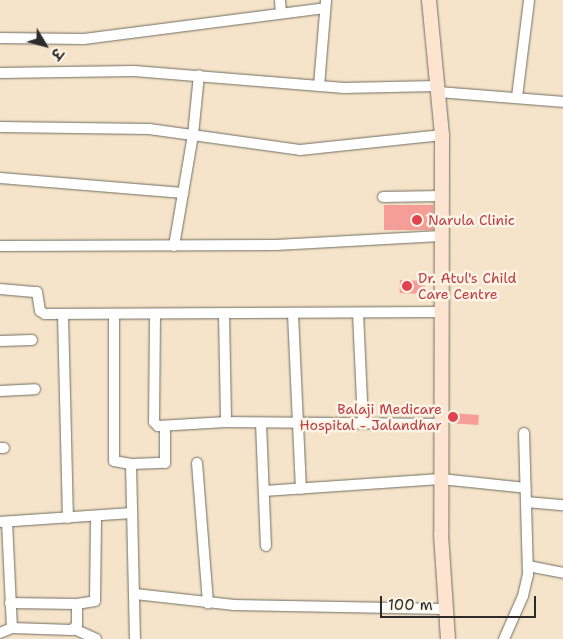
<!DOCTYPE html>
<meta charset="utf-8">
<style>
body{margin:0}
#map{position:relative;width:563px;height:639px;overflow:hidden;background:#f5e4c9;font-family:"Shantell Sans","Playpen Sans Deva",sans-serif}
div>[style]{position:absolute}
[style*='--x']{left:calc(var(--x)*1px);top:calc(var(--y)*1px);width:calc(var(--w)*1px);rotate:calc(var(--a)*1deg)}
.building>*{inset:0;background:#f59d97;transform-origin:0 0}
.roads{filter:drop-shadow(0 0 1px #726c62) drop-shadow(0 0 1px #726c62)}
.street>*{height:10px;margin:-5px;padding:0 5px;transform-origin:5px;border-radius:5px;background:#fff}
.secondary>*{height:14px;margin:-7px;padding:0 7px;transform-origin:7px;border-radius:7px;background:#fde4d1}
.dots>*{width:14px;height:14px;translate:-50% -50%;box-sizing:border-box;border:2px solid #fcf5e5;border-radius:50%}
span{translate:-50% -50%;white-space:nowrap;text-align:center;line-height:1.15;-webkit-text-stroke:5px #fcf5e5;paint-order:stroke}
.health-label{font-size:14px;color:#be3a42}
.left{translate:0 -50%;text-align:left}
.right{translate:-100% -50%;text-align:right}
.north{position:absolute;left:20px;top:20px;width:50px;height:50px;-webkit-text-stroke:4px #fcf5e5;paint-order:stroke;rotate:127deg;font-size:14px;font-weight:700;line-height:20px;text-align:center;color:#2b2b2b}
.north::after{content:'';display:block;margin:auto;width:18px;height:22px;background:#2b2b2b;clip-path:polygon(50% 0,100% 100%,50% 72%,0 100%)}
.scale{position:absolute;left:380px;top:596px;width:156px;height:22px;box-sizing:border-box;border:2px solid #2b2b2b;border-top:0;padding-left:6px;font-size:15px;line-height:18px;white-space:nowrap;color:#2b2b2b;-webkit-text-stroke:4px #fcf5e5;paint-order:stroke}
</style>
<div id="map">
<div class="building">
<i style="left:433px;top:205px;width:25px;height:49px;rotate:90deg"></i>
<i style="left:400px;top:280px;width:26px;height:13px;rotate:2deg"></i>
<i style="left:450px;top:413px;width:29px;height:10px;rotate:4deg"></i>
</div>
<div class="roads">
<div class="street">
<i style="--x:280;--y:0;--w:13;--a:86"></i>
<i style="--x:0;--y:38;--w:84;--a:0.7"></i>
<i style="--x:84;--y:39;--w:243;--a:-7.3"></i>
<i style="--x:0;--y:73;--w:134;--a:-0.9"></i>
<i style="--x:134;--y:71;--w:211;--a:4.6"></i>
<i style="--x:344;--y:88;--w:93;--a:-1.2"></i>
<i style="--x:319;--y:86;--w:86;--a:-85.3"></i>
<i style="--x:437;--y:92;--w:126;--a:4.5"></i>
<i style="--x:517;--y:97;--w:98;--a:-82.9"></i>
<i style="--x:0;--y:127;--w:149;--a:0.8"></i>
<i style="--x:149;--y:129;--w:152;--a:7.9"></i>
<i style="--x:300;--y:150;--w:143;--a:-6"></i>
<i style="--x:0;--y:178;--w:184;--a:4.7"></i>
<i style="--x:383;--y:197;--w:58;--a:-1"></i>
<i style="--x:0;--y:246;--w:276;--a:-0.2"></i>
<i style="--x:276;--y:245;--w:165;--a:-3.1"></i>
<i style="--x:174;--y:246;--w:113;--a:-80.3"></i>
<i style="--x:193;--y:135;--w:60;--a:-84.3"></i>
<i style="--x:0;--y:289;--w:37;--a:5"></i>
<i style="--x:37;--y:292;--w:19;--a:81"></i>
<i style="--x:40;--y:311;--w:6;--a:31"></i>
<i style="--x:45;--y:314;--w:396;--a:-0.3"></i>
<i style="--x:358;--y:313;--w:110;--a:87.4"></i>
<i style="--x:114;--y:314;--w:147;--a:90"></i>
<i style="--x:114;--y:461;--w:17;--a:10"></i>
<i style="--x:131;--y:464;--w:34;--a:-2"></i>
<i style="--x:165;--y:463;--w:36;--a:-90"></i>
<i style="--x:155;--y:314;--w:108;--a:90.5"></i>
<i style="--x:154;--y:422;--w:6;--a:45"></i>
<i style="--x:158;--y:426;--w:68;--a:-3.4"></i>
<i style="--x:226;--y:422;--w:214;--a:0.5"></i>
<i style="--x:224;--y:314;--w:108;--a:88.9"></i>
<i style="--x:293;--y:314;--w:175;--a:87.4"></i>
<i style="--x:63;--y:315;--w:203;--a:88.6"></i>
<i style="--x:0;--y:341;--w:32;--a:-2"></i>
<i style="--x:0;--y:391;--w:35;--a:-3"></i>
<i style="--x:261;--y:423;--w:123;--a:87.7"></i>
<i style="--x:0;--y:448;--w:4;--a:0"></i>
<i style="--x:197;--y:463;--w:141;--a:85.5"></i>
<i style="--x:131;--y:464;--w:175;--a:88.7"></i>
<i style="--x:264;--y:491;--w:177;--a:-3.9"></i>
<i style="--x:441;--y:479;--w:85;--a:6"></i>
<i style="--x:526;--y:502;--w:37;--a:5"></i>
<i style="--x:0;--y:522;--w:131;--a:-3.9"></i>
<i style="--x:7;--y:522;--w:106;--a:87.3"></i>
<i style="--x:528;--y:566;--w:36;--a:11"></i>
<i style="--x:135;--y:594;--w:100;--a:6.3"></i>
<i style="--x:234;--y:605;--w:212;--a:1.1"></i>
<i style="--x:10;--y:603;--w:67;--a:0.9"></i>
<i style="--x:77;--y:604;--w:18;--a:-9"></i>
<i style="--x:95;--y:601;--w:84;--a:-89.3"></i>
<i style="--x:74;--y:629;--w:24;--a:24"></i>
<i style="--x:0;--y:633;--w:13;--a:-23"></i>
<i style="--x:12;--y:628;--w:60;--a:1.9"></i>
<i style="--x:72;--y:630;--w:7;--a:-45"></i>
<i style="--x:77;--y:625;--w:21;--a:-90"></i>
<i style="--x:504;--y:639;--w:47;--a:-66.2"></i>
<i style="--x:523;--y:596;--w:22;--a:-77"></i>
<i style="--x:528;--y:575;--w:142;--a:-91.6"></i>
</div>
<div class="secondary">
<i style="--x:429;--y:0;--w:136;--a:84.5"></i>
<i style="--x:442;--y:135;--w:399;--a:90.1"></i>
<i style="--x:441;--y:534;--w:105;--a:86.2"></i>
</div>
</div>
<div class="dots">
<i style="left:417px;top:220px;background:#e0444e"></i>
<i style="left:407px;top:286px;background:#e0444e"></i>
<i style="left:453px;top:417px;background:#e0444e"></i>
</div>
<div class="health-label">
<span class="left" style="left:428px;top:220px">Narula Clinic</span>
<span class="left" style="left:418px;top:286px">Dr. Atul's Child<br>Care Centre</span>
<span class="right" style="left:442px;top:417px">Balaji Medicare<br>Hospital - Jalandhar</span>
</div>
<div class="north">उ</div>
<div class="scale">100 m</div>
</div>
